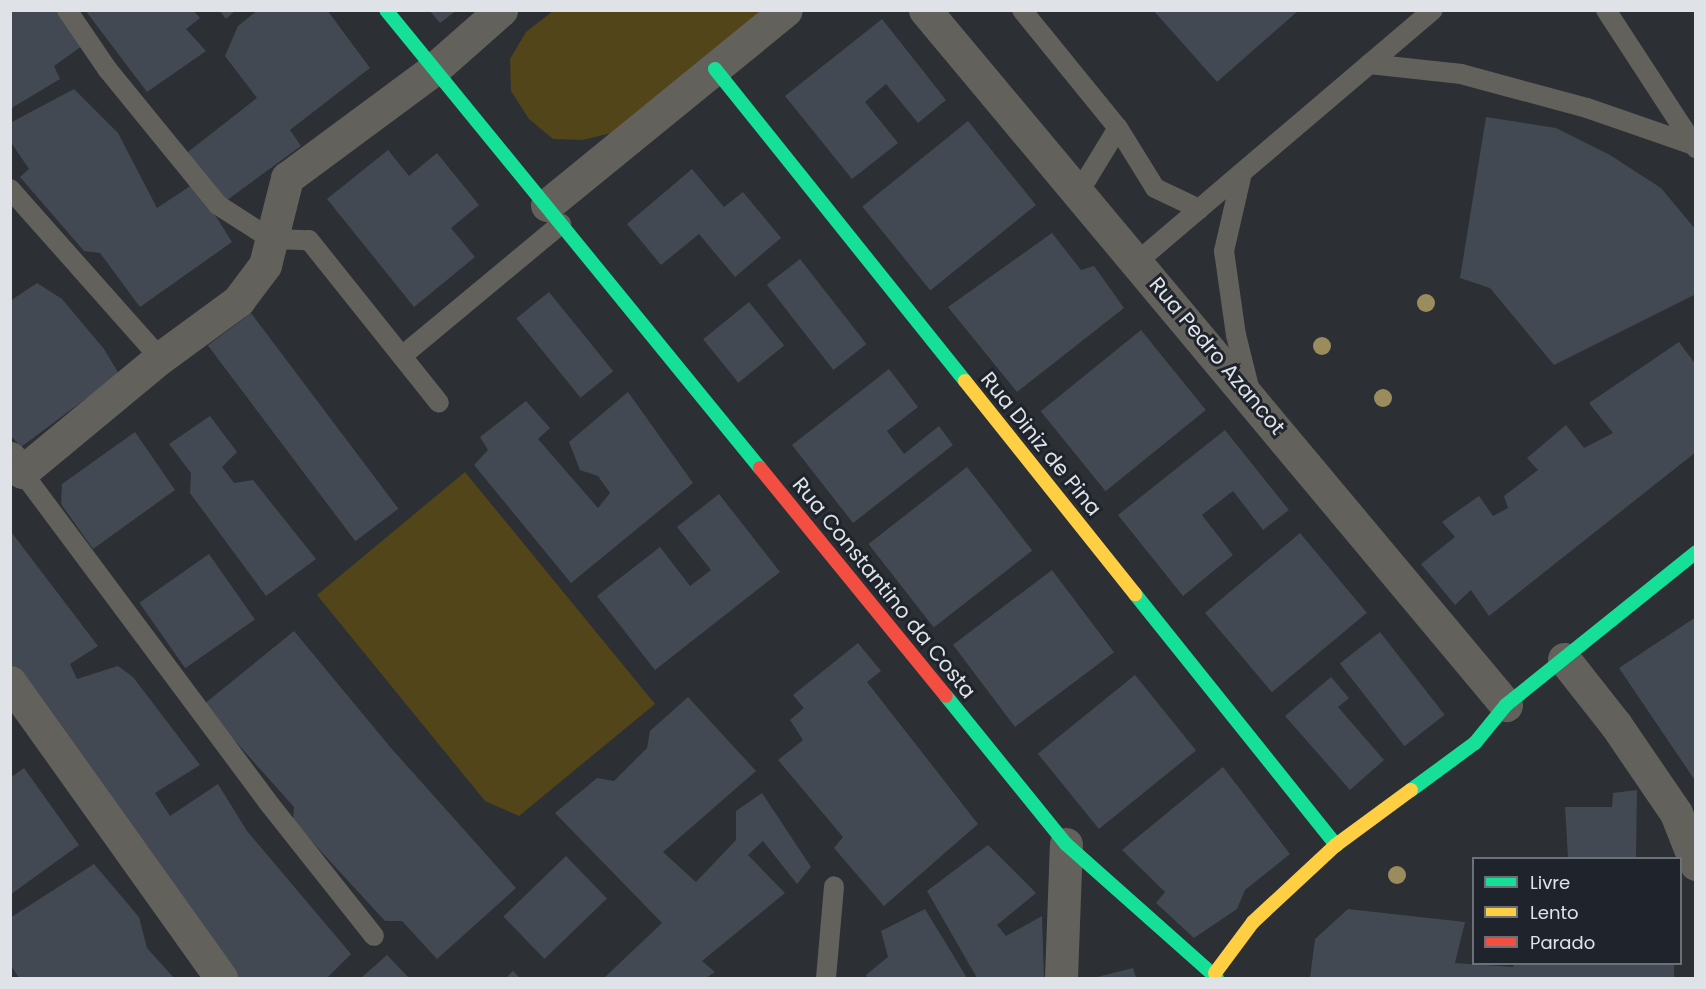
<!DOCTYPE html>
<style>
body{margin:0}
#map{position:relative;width:1706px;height:989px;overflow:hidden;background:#2c2f33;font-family:Poppins,sans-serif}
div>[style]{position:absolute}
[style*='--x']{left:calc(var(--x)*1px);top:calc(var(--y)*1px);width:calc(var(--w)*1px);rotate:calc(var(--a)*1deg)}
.green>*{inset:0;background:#524519}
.building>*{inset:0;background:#434953;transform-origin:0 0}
.lane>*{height:20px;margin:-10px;padding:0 10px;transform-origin:10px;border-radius:10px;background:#63615b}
.street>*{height:33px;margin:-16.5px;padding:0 16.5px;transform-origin:16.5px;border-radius:16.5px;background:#63615b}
.fast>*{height:14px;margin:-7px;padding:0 7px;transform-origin:7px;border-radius:7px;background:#16e098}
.slow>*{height:14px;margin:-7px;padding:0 7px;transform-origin:7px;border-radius:7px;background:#ffcf43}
.jam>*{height:14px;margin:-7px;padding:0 7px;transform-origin:7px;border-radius:7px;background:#f24e42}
.trees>*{width:18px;height:18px;margin:-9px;border-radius:50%;background:#9a8c5d}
span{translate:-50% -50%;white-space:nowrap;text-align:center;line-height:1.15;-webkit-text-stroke:6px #1f242c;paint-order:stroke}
.street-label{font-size:21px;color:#dfe3e8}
.frame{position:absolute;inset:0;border:12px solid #dfe3e8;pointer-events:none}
.legend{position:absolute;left:1472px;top:857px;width:210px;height:108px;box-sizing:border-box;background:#1f242c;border:2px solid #6c7077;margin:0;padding:8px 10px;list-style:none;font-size:18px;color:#dfe3e8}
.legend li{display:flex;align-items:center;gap:12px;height:30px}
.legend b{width:30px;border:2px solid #6c7077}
</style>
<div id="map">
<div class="green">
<i style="clip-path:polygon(553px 11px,761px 11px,612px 133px,582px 140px,553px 139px,529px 119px,511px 91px,510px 59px,526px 32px)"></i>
<i style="clip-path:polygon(465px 472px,655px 704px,519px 816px,485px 801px,317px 595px)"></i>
</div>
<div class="building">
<i style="clip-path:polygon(10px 10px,57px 10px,82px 46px,54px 66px,60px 79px,10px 109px)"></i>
<i style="clip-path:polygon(85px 10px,193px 10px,200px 18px,186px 29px,206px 51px,147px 92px)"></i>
<i style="clip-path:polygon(219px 10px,236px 10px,226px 19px)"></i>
<i style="clip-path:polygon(258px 10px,327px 10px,370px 68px,290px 130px,301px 146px,223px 203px,184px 155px,257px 98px,225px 56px,238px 26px)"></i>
<i style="clip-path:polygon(429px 10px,457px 10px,440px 23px)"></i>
<i style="clip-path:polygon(1153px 10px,1299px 10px,1217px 82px)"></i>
<i style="clip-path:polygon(882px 19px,946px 100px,918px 123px,886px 84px,865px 102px,898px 143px,852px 179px,785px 96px)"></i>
<i style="clip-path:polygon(74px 89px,118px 133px,157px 208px,195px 183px,232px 242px,140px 307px,100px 253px,84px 251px,20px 177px,29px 169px,10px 141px,10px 123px)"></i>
<i style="clip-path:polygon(1486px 117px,1556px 128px,1610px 155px,1661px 188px,1696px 230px,1696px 294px,1554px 365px,1490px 288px,1460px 278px)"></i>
<i style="left:968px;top:121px;width:108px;height:136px;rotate:51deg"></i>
<i style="clip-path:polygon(388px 150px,409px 176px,437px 153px,479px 205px,451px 228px,475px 257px,414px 307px,327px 199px)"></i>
<i style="clip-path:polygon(692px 169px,724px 207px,743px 192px,781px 238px,735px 277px,699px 234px,661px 265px,627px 224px)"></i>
<i style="clip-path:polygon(1052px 233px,1081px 270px,1094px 266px,1124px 308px,1017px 392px,948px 307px)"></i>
<i style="left:800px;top:259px;width:108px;height:42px;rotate:52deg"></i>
<i style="clip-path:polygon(37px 283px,62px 299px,104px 349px,119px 374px,21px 447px,10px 435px,10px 301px)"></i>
<i style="left:549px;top:292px;width:102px;height:42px;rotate:51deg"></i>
<i style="left:749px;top:302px;width:56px;height:59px;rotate:51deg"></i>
<i style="left:251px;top:313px;width:245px;height:54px;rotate:53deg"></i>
<i style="left:1141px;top:330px;width:103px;height:129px;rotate:51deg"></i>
<i style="clip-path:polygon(1679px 342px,1696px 365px,1696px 452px,1489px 616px,1471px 590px,1455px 605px,1421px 564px,1455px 537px,1442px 522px,1479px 496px,1493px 516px,1508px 508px,1504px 496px,1538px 470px,1527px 458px,1566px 425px,1584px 448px,1613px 433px,1589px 403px)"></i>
<i style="clip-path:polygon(889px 369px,918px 407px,887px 431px,904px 454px,939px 426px,953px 445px,853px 523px,792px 445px)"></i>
<i style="clip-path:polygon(628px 392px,693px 483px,571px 583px,474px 465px,488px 450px,480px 437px,526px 401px,550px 428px,538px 439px,598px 508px,610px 493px,598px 476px,580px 470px,569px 442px)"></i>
<i style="clip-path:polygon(210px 416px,237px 452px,222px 467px,234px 483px,253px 480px,316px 559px,266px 596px,190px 493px,191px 473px,169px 444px)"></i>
<i style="clip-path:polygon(1225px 430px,1289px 510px,1263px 530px,1233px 491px,1202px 515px,1233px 555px,1183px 596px,1118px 515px)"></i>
<i style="clip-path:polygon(135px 432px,175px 490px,93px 549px,61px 504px,62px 484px)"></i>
<i style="left:967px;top:467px;width:106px;height:125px;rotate:52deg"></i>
<i style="clip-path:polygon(719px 494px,780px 572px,655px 670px,597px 596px,660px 547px,690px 586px,711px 570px,677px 527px)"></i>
<i style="clip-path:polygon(12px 533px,98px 646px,70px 664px,77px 679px,118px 666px,133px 677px,200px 765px,155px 793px,170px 816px,218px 784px,247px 831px,351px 954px,327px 978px,227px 978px,10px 676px)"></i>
<i style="left:1300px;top:533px;width:104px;height:124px;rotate:50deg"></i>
<i style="left:209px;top:554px;width:80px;height:85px;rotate:55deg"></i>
<i style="left:1052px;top:570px;width:103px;height:124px;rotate:53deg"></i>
<i style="clip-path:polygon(1696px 617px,1696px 782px,1619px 668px)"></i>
<i style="clip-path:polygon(294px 631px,391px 748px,516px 888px,437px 959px,402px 921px,385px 921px,293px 821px,294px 807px,203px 705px)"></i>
<i style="left:1380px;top:632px;width:105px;height:51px;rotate:52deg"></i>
<i style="clip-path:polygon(858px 643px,881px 671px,867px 682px,978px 824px,884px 906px,834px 848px,843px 837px,778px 760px,803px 740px,790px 720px,804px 708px,793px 695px)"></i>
<i style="left:1135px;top:675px;width:97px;height:125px;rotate:51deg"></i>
<i style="clip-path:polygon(1331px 677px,1349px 698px,1338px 707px,1384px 760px,1350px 790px,1285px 716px)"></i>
<i style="clip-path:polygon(688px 697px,756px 771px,663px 852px,696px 882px,736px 840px,736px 811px,762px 793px,811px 867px,797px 884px,763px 841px,748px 855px,785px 893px,702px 961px,715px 972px,706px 978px,604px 978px,662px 923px,555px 813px,597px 778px,614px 781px,647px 748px,650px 731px)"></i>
<i style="clip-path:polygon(1223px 767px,1290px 854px,1245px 890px,1237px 909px,1194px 938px,1156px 903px,1165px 892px,1122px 850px)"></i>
<i style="clip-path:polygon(24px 768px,79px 845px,10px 895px,10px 772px,13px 776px)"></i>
<i style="clip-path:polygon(1637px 790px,1636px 858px,1568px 858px,1565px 807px,1612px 807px,1613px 793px)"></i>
<i style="clip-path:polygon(988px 845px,1036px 893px,997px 925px,1006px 936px,1042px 916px,1044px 978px,977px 978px,927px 891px)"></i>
<i style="left:566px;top:856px;width:59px;height:87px;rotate:46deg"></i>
<i style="clip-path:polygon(94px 864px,139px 917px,147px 948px,174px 978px,19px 978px,10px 964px,10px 918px)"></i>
<i style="clip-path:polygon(925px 909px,967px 978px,868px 978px,866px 975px,888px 957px,881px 931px)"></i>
<i style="clip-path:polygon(1348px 909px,1465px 922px,1455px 963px,1513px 967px,1514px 964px,1674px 964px,1674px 978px,1310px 978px,1315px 939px)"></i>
<i style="clip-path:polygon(387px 955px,409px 978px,361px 978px)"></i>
<i style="clip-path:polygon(1133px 968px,1136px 978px,1093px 978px)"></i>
<i style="clip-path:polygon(513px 971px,520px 978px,506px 978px)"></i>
</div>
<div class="lane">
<i style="--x:67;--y:10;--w:73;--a:55.7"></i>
<i style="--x:108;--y:70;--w:174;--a:50.8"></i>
<i style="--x:218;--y:205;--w:63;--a:32.7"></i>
<i style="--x:271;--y:239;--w:38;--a:2"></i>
<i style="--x:309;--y:240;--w:208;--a:51.4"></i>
<i style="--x:1022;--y:10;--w:152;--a:50.9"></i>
<i style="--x:1118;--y:128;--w:75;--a:121.4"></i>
<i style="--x:1606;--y:10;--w:165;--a:56.9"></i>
<i style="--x:1369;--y:64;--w:93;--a:6.2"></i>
<i style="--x:1461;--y:74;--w:131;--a:15.1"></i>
<i style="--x:1587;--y:108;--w:113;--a:19.1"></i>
<i style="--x:1118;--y:128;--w:70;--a:58.3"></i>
<i style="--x:1155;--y:188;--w:49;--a:25.5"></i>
<i style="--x:1242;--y:173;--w:80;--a:103"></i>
<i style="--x:1224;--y:251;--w:85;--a:81.9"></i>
<i style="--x:1236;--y:335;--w:58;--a:76"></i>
<i style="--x:10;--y:189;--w:226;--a:48.4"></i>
<i style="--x:1138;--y:261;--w:387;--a:-40.4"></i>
<i style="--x:402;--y:356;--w:207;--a:-39.7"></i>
<i style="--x:22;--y:472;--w:410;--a:53.3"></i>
<i style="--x:267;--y:801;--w:172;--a:51.6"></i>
<i style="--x:826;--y:978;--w:92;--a:-85"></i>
</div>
<div class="street">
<i style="--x:925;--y:10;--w:906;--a:50.11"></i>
<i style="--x:547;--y:205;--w:308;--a:-39.2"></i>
<i style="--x:10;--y:458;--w:18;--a:49"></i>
<i style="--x:22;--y:472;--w:179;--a:-39.6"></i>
<i style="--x:160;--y:358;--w:97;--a:-36.2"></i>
<i style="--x:238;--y:301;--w:45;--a:-53.1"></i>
<i style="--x:265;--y:265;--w:90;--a:-75.8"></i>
<i style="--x:287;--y:178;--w:182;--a:-36.5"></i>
<i style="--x:433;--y:70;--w:91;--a:-41.4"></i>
<i style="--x:1564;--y:659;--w:84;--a:51.8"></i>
<i style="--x:1616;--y:725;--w:107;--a:55.7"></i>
<i style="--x:1676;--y:813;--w:55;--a:68.6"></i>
<i style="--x:10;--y:682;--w:364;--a:54.5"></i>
<i style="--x:1061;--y:978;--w:134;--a:-87.9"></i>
</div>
<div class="fast">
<i style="--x:386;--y:10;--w:591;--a:50.77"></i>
<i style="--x:715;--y:69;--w:400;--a:51.3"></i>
<i style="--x:1135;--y:594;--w:322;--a:51.3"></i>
<i style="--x:946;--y:696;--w:191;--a:51"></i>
<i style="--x:1066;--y:844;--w:202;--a:41.6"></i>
<i style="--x:1411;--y:790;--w:79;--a:-36.3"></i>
<i style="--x:1475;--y:743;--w:49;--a:-50.8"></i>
<i style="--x:1506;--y:705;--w:244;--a:-38.8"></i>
</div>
<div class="slow">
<i style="--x:965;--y:381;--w:273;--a:51.4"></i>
<i style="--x:1215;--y:973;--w:64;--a:-53.3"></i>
<i style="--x:1253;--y:922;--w:113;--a:-42.9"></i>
<i style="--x:1336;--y:845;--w:93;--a:-36.3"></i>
</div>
<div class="jam">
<i style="--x:760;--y:468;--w:294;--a:50.8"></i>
</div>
<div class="trees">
<i style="left:1426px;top:303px"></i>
<i style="left:1322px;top:346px"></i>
<i style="left:1383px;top:398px"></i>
<i style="left:1397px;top:875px"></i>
</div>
<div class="street-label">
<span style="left:1217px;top:356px;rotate:50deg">Rua Pedro Azancot</span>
<span style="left:1041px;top:444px;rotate:51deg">Rua Diniz de Pina</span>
<span style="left:884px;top:588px;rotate:51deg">Rua Constantino da Costa</span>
</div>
<div class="frame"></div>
<ul class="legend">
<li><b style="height:8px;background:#16e098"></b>Livre</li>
<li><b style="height:8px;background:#ffcf43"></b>Lento</li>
<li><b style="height:8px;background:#f24e42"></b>Parado</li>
</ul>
</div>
